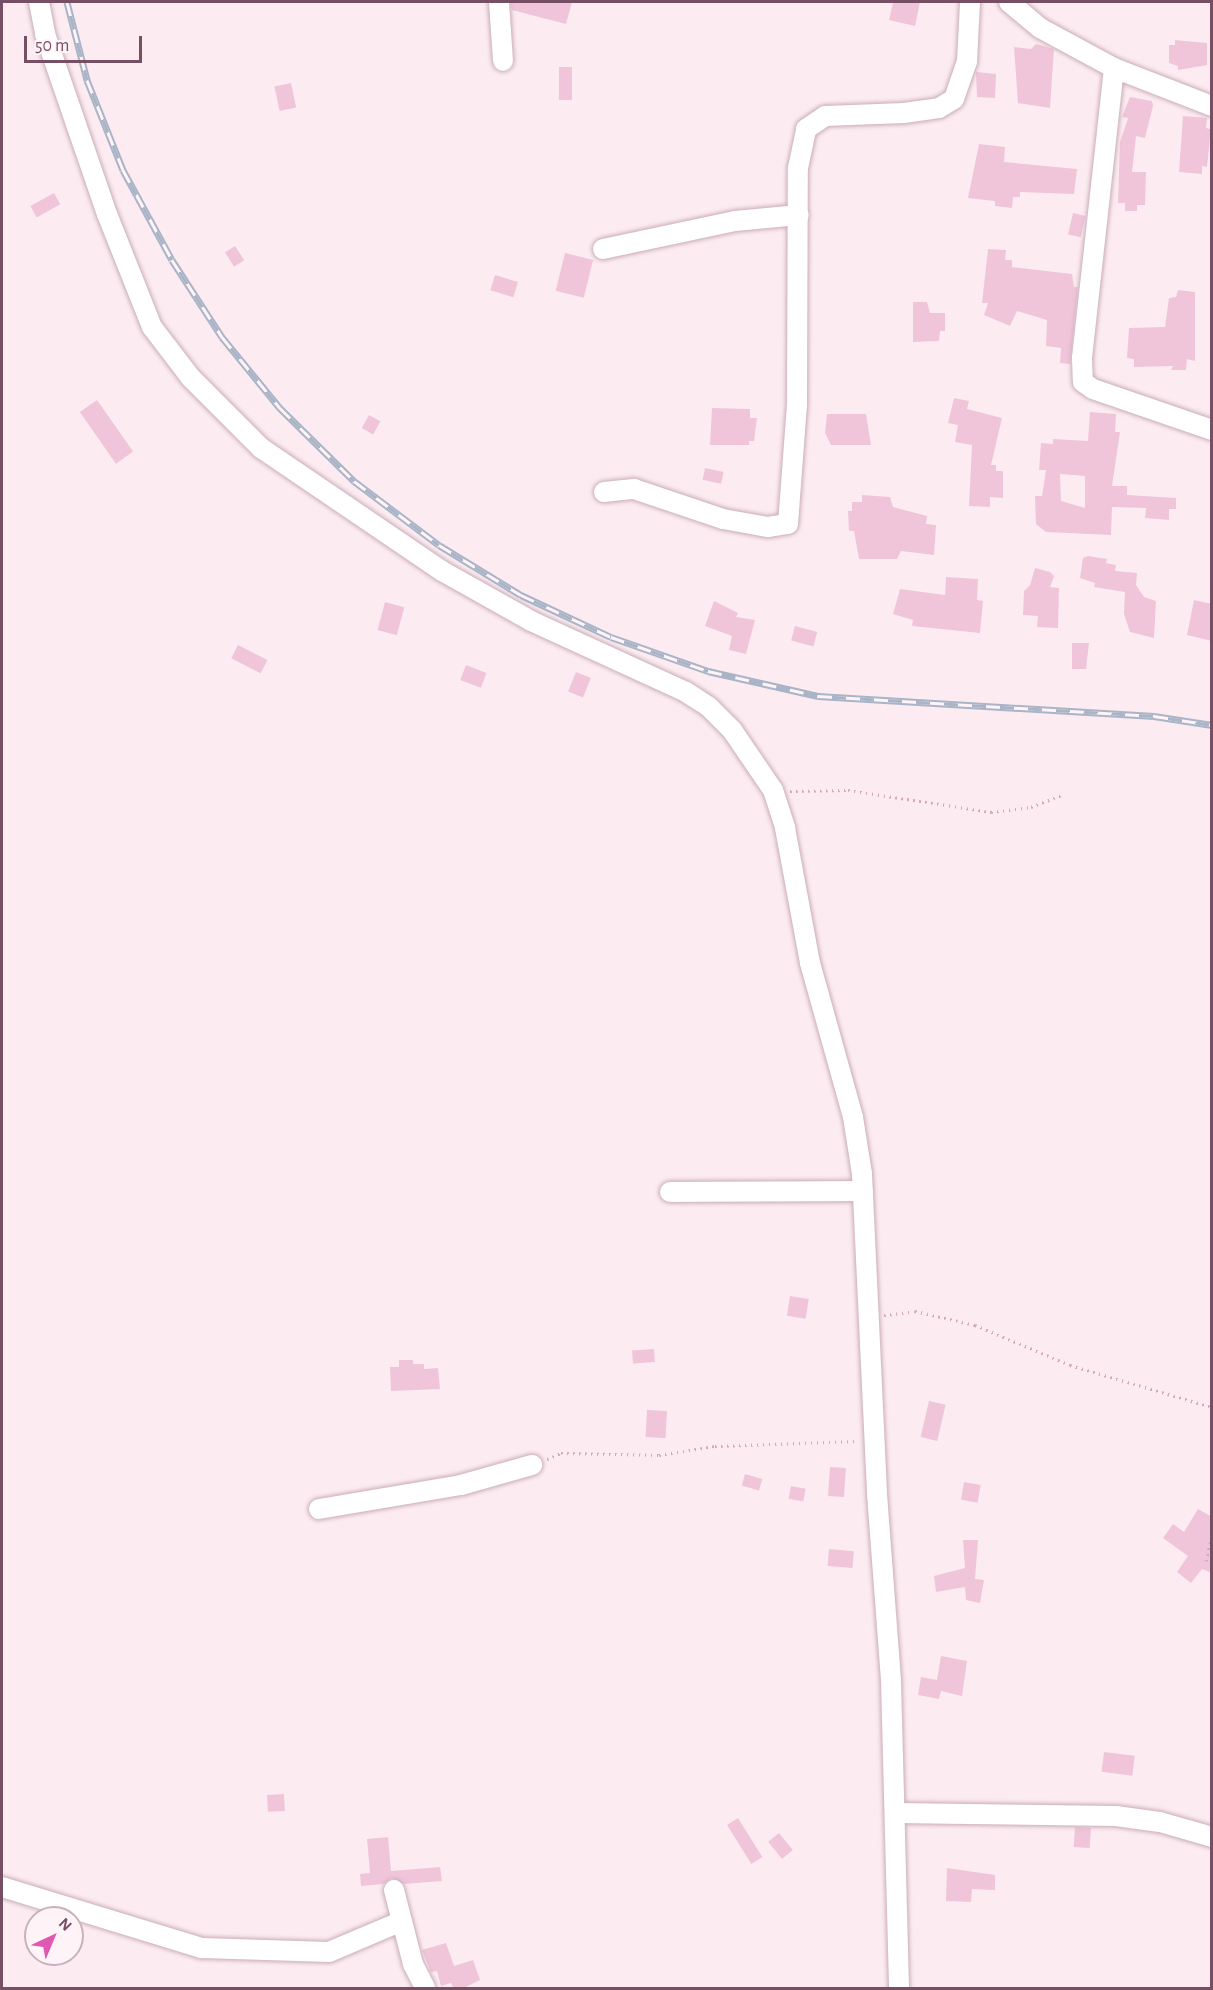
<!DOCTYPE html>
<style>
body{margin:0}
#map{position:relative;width:1213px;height:1990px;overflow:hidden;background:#fcecf1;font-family:"Alegreya Sans",sans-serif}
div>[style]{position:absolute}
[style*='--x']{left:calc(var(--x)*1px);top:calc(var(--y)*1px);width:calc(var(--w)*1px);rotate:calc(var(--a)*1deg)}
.building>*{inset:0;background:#f0c5da;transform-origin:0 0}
.path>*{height:3px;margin-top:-1.5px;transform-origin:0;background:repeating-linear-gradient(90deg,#d6a7bf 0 1.5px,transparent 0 6px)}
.roads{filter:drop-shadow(0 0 2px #caacb9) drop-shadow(0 0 2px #caacb9)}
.street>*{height:20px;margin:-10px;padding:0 10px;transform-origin:10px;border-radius:10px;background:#fff}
.rail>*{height:7px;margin-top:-3.5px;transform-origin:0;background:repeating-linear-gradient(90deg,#fef3f6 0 14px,#a9b4c7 0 28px);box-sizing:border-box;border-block:2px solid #a9b4c7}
span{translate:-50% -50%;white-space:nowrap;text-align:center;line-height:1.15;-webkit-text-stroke:5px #fef3f6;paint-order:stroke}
.frame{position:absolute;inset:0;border:3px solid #774f64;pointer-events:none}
.north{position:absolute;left:24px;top:1906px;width:60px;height:60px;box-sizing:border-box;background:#fef3f6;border:2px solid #c8b1bc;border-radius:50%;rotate:44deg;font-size:16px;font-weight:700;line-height:24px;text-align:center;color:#774f64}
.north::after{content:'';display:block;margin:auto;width:21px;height:27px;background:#df58b2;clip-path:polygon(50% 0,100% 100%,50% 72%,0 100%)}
.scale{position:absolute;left:24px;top:36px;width:118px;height:27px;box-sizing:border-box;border:3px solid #774f64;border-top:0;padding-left:8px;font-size:18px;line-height:21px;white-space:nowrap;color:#774f64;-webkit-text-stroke:4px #fef3f6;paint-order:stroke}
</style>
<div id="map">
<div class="building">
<i style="clip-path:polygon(511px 2px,572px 2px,566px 24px,512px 10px)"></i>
<i style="clip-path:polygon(920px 2px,915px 26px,889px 20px,893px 3px)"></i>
<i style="clip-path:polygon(1175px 40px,1207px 43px,1207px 65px,1178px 70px,1178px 66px,1169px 63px,1169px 45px,1175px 45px)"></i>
<i style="clip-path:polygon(1036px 44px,1054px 49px,1050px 108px,1018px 103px,1014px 47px,1031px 49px)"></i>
<i style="left:559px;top:67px;width:13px;height:33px"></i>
<i style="clip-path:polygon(976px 72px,996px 74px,995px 98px,977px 97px)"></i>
<i style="left:291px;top:83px;width:25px;height:17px;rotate:78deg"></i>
<i style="clip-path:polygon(1130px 97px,1152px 101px,1153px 106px,1145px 138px,1136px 136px,1132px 172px,1146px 172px,1145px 205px,1137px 205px,1137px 211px,1125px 211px,1125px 203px,1118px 203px,1120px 142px,1128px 118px,1122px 117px)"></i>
<i style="clip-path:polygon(1183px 116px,1207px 118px,1206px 128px,1211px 129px,1207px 167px,1202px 166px,1202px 174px,1179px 172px)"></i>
<i style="clip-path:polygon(979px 144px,1005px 147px,1004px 162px,1077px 169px,1074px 194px,1020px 192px,1020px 197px,1013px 197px,1012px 208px,995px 206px,995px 201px,968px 198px)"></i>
<i style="left:54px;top:193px;width:13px;height:27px;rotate:61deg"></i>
<i style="left:1073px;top:213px;width:13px;height:22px;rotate:13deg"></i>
<i style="left:235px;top:246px;width:17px;height:12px;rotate:57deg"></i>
<i style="clip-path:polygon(988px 249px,1006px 250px,1005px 260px,1012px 260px,1012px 267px,1072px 274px,1074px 287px,1078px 287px,1070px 364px,1060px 363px,1061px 348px,1046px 346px,1047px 320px,1017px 311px,1010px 326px,984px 315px,988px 303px,982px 303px)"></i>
<i style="left:565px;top:253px;width:29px;height:39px;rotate:14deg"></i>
<i style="left:495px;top:275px;width:24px;height:16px;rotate:17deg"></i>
<i style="clip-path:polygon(1178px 290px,1195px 292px,1195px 361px,1187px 359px,1186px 370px,1171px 370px,1173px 366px,1134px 367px,1134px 359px,1127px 358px,1129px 328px,1165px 327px,1169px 298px,1176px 297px)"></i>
<i style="clip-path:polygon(913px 302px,927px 302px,930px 313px,945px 313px,945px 331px,940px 331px,939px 341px,913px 342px)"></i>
<i style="clip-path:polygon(954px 398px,969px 401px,967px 409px,1002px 418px,991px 465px,996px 465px,996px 471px,1003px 471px,1003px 498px,990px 497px,990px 507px,969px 506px,972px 445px,955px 442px,958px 425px,948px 423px)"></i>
<i style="left:97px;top:400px;width:63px;height:21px;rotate:55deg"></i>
<i style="clip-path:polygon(712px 408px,750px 409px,750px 418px,757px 418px,754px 441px,749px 441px,749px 445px,710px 445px)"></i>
<i style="clip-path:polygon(evenodd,1090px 412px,1116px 414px,1115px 432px,1120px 432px,1112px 486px,1127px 486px,1127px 495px,1176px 498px,1176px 509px,1169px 509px,1169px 520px,1145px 518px,1146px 508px,1112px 507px,1111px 535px,1046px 532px,1036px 524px,1035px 496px,1042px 496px,1046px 470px,1039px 470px,1041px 443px,1053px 444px,1053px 439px,1088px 441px,1090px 412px,1060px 474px,1085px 476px,1085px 508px,1061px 501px,1060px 474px)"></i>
<i style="clip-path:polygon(827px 414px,866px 414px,871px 445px,831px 445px,825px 433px)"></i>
<i style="left:369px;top:415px;width:13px;height:15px;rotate:29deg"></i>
<i style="left:705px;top:468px;width:19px;height:12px;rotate:12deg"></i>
<i style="clip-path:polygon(862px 495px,890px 497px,893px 507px,927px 516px,926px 524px,936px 525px,934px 555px,901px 551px,897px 559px,859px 559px,854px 531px,849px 531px,848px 511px,852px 511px,852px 502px,862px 502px)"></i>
<i style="clip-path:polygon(1088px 556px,1107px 559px,1106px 563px,1116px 565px,1115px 571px,1137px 573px,1136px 585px,1144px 597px,1156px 601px,1154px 638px,1130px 632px,1124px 614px,1125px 592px,1094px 587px,1095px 583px,1080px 578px,1083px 558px)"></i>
<i style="clip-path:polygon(1035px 568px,1050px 572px,1054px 576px,1050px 587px,1059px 588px,1058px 628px,1037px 627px,1038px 616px,1023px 615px,1024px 591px,1030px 585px)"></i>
<i style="clip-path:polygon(946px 577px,978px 579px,977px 600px,983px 601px,980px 633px,912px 626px,913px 620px,893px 614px,900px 589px,945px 595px)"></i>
<i style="clip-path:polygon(1194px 600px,1212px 604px,1212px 641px,1187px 635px)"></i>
<i style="clip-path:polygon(714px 601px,738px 613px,736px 617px,755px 620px,746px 654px,729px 650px,732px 636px,705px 626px)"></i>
<i style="left:385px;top:602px;width:20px;height:29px;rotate:15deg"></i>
<i style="left:795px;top:626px;width:23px;height:15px;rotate:15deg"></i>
<i style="clip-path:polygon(1072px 643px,1089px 643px,1086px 669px,1072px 669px)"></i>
<i style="left:238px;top:645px;width:33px;height:15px;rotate:27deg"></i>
<i style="left:466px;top:665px;width:22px;height:16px;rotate:21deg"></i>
<i style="left:576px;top:672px;width:16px;height:21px;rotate:22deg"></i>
<i style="left:790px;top:1296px;width:19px;height:20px;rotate:9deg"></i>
<i style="left:654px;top:1349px;width:13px;height:22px;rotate:86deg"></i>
<i style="clip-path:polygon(399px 1360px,413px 1360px,413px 1364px,424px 1364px,424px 1369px,438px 1368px,440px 1389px,391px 1391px,390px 1367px,399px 1367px)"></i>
<i style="left:929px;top:1401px;width:17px;height:37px;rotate:13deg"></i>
<i style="left:647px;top:1410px;width:20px;height:27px;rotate:3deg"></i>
<i style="left:830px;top:1467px;width:16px;height:29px;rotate:4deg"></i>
<i style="left:745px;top:1474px;width:18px;height:12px;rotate:16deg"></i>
<i style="left:964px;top:1482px;width:17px;height:18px;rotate:10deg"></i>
<i style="left:791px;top:1486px;width:15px;height:13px;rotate:11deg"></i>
<i style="clip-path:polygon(1198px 1509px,1212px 1517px,1212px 1573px,1202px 1569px,1191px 1583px,1177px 1572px,1188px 1556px,1163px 1538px,1173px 1524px,1184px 1532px)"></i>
<i style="clip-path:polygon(963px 1540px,978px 1540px,975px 1579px,984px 1580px,980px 1603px,966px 1600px,965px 1587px,936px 1592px,934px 1576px,965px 1568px)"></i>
<i style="left:829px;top:1549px;width:25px;height:17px;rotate:5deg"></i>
<i style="clip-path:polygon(941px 1656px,967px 1661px,962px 1696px,941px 1691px,939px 1699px,918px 1695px,921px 1677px,937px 1680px)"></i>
<i style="left:1104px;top:1752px;width:31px;height:20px;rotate:7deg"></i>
<i style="left:284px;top:1794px;width:17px;height:17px;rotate:87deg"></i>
<i style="left:738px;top:1818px;width:46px;height:13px;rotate:58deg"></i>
<i style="left:1075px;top:1827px;width:16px;height:20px;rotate:4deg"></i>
<i style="left:779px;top:1833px;width:22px;height:14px;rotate:51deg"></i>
<i style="clip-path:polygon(388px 1837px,391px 1871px,440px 1867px,442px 1881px,404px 1884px,392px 1878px,384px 1884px,361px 1886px,360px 1874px,370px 1873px,367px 1839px)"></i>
<i style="clip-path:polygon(947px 1868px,995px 1875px,995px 1890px,972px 1889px,971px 1902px,946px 1901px)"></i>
<i style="clip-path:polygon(446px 1943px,454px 1966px,473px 1960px,480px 1980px,462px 1989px,454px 1989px,451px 1983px,441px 1986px,437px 1971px,431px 1972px,422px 1950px)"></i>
</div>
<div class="path">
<i style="--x:790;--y:791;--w:58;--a:-1"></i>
<i style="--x:848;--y:790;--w:145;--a:8.7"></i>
<i style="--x:991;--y:812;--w:40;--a:-7.1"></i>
<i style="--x:1031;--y:807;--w:33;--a:-21"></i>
<i style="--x:884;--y:1315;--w:31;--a:-7"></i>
<i style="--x:915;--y:1311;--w:62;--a:13.1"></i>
<i style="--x:975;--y:1325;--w:103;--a:22.8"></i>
<i style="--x:1070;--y:1365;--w:148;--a:16.5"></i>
<i style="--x:547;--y:1459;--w:15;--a:-23"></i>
<i style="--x:561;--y:1453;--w:98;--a:1.2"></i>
<i style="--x:659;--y:1455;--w:57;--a:-9.1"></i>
<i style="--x:715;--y:1446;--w:142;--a:-2"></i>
<i style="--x:1206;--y:1561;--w:27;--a:-77"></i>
</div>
<div class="roads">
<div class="street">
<i style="--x:39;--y:2;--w:33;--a:79"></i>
<i style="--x:45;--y:34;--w:190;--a:71"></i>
<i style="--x:107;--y:214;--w:122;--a:68.3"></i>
<i style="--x:152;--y:327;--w:64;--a:52.6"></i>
<i style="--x:191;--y:378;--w:99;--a:45"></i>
<i style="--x:261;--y:448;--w:219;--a:34.2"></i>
<i style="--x:442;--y:571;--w:102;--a:29.3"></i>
<i style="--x:531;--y:621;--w:170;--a:24.6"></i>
<i style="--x:686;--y:692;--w:27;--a:33"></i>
<i style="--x:709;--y:707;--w:33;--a:45"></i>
<i style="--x:732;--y:730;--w:73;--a:55.7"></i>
<i style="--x:773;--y:790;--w:40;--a:72"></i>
<i style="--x:785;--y:828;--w:137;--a:79.5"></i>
<i style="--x:810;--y:963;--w:160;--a:74.4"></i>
<i style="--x:853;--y:1117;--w:58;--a:81"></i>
<i style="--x:862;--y:1174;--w:320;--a:87.3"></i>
<i style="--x:877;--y:1494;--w:188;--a:85.7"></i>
<i style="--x:891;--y:1681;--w:307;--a:88.5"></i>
<i style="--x:499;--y:2;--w:59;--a:86.1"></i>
<i style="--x:1009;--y:2;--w:40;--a:40"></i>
<i style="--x:1040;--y:28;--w:84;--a:28.4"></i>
<i style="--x:1114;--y:68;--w:105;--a:21.2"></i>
<i style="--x:1114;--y:68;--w:292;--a:96.3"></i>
<i style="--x:1082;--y:358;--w:24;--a:88"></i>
<i style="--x:1083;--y:382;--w:12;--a:35"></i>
<i style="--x:1093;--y:389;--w:126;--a:19"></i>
<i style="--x:603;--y:249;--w:135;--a:-12"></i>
<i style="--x:735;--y:221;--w:64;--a:-5.4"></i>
<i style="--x:604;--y:492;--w:30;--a:-6"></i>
<i style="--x:634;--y:489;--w:94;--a:18.6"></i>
<i style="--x:723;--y:519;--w:46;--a:10.1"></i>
<i style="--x:768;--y:527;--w:20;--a:-9"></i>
<i style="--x:788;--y:524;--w:119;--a:-85.7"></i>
<i style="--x:797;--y:405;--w:237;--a:-89.8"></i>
<i style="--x:798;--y:168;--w:40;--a:-78"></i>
<i style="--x:806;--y:129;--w:23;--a:-34"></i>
<i style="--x:825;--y:116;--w:79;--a:-2.2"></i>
<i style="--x:904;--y:113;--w:35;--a:-8"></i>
<i style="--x:939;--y:108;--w:17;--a:-31"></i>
<i style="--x:954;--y:99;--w:39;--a:-71"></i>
<i style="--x:967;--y:62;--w:60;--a:-87.1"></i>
<i style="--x:670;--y:1192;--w:193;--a:-0.3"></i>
<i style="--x:319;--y:1509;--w:144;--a:-9.6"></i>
<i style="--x:461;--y:1485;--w:74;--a:-15.7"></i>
<i style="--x:896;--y:1813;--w:220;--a:0.8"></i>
<i style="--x:1116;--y:1816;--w:44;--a:7.8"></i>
<i style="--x:1160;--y:1822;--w:54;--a:16.1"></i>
<i style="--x:2;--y:1887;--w:209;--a:17"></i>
<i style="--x:202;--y:1948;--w:127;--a:1.8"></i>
<i style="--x:329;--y:1952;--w:79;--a:-23"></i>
<i style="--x:394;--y:1890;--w:76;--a:75.6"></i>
<i style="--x:413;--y:1964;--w:27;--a:63"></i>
</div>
</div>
<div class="rail">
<i style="--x:67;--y:2;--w:81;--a:75.6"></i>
<i style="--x:87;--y:80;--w:97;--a:68.2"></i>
<i style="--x:123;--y:170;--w:102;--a:61.4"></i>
<i style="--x:172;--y:260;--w:92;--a:57"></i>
<i style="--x:222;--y:337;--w:92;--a:50.8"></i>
<i style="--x:280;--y:408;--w:104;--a:44.6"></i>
<i style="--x:354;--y:481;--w:106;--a:37"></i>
<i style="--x:439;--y:545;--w:96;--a:31.4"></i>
<i style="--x:521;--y:595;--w:99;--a:25"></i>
<i style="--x:611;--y:637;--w:103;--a:19.3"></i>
<i style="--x:708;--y:671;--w:113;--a:12.8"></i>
<i style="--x:818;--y:696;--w:337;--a:3.4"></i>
<i style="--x:1154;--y:716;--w:59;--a:8.8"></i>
</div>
<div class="frame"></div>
<div class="north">N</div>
<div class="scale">50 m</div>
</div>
